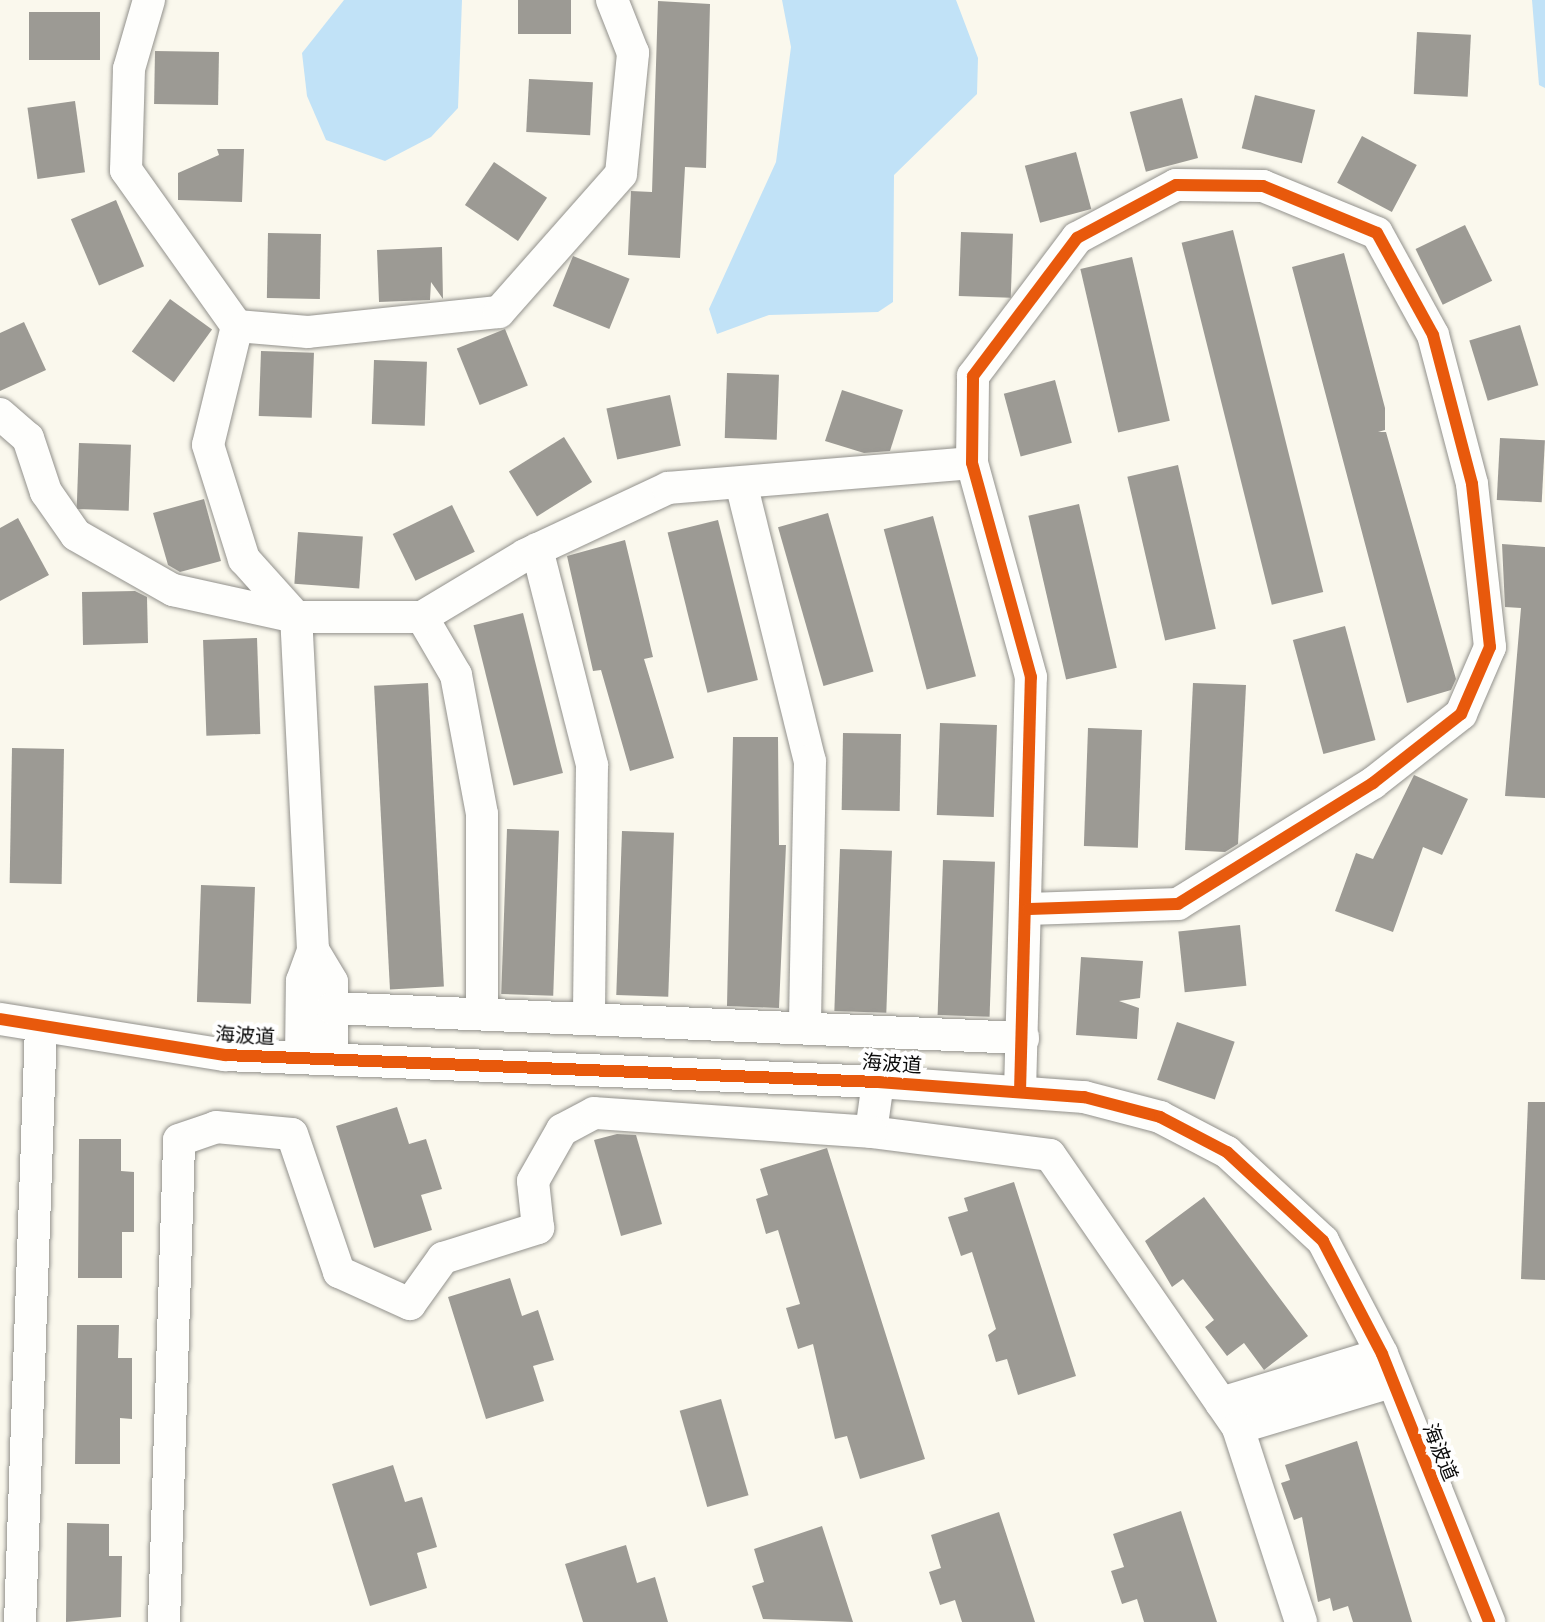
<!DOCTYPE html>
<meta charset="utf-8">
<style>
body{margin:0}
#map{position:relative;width:1545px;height:1622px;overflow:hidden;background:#faf8ed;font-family:"IBM Plex Serif","Noto Sans SC",serif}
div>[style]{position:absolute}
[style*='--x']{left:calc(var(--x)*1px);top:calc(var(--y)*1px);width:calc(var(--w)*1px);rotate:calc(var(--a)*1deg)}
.water>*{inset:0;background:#c1e2f7}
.building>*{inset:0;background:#9c9a94;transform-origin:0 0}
.roads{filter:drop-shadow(0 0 2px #92918c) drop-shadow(0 0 2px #92918c)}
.minor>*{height:32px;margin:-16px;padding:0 16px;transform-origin:16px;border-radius:16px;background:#fefefc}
.cycleway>*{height:12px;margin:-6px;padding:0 6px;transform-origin:6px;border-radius:6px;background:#e8590c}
span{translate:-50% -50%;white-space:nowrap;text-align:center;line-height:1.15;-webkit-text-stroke:8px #fff;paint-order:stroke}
.street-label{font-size:20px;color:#0a0a0a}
</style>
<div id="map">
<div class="water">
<i style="clip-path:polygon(344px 0,462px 0,458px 108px,431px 137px,385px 161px,326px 140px,307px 96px,302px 53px)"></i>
<i style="clip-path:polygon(782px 0,956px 0,978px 58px,977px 94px,894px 175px,893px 302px,878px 312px,769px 315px,717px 334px,709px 309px,776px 162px,791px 47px)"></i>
<i style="clip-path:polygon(1532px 0,1545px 0,1545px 88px,1539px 85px)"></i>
</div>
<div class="building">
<i style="left:518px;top:0;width:53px;height:34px"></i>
<i style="clip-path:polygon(658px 1px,710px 4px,706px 168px,685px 167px,680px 258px,628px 255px,631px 191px,652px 192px)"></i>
<i style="left:29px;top:12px;width:71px;height:48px"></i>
<i style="left:1417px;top:32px;width:54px;height:62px;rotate:3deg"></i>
<i style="left:155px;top:51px;width:64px;height:53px;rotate:1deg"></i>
<i style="left:529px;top:79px;width:64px;height:53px;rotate:3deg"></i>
<i style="left:1255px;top:95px;width:62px;height:55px;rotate:14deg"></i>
<i style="left:1182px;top:98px;width:62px;height:54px;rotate:75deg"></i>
<i style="left:75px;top:101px;width:72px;height:48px;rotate:82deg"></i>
<i style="left:1362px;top:136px;width:62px;height:53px;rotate:28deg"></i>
<i style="clip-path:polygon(217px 149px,244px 149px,242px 202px,178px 200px,178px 173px,219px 155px)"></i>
<i style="left:1076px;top:152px;width:59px;height:53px;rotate:75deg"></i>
<i style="left:494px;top:162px;width:64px;height:52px;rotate:34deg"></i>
<i style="left:116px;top:200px;width:72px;height:49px;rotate:67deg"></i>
<i style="left:1465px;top:225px;width:62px;height:55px;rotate:64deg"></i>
<i style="left:1233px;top:230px;width:373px;height:53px;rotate:76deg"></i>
<i style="left:961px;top:232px;width:52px;height:64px;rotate:2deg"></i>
<i style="left:268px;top:233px;width:53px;height:65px;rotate:1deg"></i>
<i style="clip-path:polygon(442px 247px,443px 299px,431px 282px,430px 300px,379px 302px,377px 250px)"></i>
<i style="clip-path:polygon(1344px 253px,1385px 408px,1385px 430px,1378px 432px,1386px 432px,1456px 679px,1451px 690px,1407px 703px,1292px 267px)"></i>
<i style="left:573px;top:256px;width:61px;height:54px;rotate:22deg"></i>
<i style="left:1132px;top:257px;width:168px;height:53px;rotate:77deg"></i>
<i style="left:170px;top:299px;width:52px;height:65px;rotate:36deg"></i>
<i style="clip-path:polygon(24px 322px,46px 370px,0 391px,0 333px)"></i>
<i style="left:1520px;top:325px;width:63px;height:53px;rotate:73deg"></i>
<i style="left:505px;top:329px;width:61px;height:52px;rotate:68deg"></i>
<i style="left:261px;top:351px;width:53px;height:65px;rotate:2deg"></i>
<i style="left:374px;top:360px;width:53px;height:64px;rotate:2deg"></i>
<i style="left:727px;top:373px;width:52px;height:65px;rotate:2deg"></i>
<i style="left:1055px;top:380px;width:65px;height:53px;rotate:75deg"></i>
<i style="clip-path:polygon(842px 390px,903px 410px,890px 451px,864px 453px,825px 441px)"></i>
<i style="left:670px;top:395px;width:52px;height:65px;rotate:78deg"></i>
<i style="left:564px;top:437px;width:53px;height:65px;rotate:58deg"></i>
<i style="left:1500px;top:438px;width:45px;height:62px;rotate:3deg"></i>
<i style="left:79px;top:443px;width:52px;height:66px;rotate:2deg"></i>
<i style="left:1178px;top:465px;width:168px;height:52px;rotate:77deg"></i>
<i style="clip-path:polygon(204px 499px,221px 561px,180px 572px,168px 565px,153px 513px)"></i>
<i style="left:1079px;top:504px;width:168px;height:52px;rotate:77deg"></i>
<i style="left:452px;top:505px;width:52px;height:66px;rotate:64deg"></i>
<i style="left:828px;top:513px;width:165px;height:52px;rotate:74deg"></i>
<i style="left:933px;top:516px;width:166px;height:51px;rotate:75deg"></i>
<i style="clip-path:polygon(18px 518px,49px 575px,0 601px,0 528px)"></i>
<i style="left:718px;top:520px;width:165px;height:52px;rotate:76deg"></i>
<i style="left:298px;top:532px;width:65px;height:52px;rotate:4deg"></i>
<i style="clip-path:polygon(625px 540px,653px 657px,644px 659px,674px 758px,630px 771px,601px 670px,593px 671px,567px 556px)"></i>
<i style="clip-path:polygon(1502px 544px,1545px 547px,1545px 798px,1505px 796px,1521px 608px,1505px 607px)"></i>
<i style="clip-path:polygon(135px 591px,147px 597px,148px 643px,83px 645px,82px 592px)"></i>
<i style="left:523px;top:613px;width:165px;height:51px;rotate:76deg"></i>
<i style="left:1345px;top:626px;width:118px;height:54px;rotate:75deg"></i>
<i style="left:257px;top:638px;width:96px;height:54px;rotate:88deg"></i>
<i style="left:428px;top:683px;width:304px;height:54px;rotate:87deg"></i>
<i style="clip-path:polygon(1193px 683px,1246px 685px,1238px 844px,1225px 852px,1185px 850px)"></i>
<i style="left:940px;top:723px;width:57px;height:92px;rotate:2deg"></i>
<i style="left:1088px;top:728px;width:54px;height:118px;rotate:2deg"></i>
<i style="left:843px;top:733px;width:58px;height:77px;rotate:1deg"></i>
<i style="clip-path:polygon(733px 737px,778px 737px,779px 845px,786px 845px,779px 1008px,727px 1006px)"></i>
<i style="left:12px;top:748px;width:52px;height:135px;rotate:1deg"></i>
<i style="clip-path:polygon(1414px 775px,1468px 799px,1442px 855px,1423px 847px,1393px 932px,1335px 911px,1356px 853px,1373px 859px)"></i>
<i style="left:507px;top:829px;width:52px;height:165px;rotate:2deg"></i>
<i style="left:622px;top:831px;width:52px;height:164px;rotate:2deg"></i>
<i style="left:840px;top:849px;width:52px;height:162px;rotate:2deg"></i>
<i style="left:943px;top:860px;width:52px;height:155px;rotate:2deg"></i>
<i style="left:201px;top:885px;width:54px;height:117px;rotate:2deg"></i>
<i style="left:1240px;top:925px;width:61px;height:62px;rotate:84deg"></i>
<i style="clip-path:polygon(1081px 957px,1143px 961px,1140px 998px,1119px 1001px,1139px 1008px,1137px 1039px,1076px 1035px)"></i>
<i style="left:1177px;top:1022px;width:61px;height:61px;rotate:19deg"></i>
<i style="clip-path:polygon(1528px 1102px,1545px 1102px,1545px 1280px,1521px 1279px)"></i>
<i style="clip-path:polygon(397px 1107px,409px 1144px,426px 1139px,442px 1189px,421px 1195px,432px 1230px,374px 1248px,336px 1126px)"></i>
<i style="clip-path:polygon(617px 1134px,636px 1135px,662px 1224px,621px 1236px,594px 1140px)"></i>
<i style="clip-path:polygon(79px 1139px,121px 1139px,121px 1171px,134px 1172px,134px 1232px,122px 1232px,122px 1278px,78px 1278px)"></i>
<i style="clip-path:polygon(827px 1148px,925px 1459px,860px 1479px,847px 1436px,835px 1439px,813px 1344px,798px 1349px,786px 1308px,800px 1304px,778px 1230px,766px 1234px,756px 1199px,768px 1195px,760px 1169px)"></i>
<i style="clip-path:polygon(1014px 1182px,1076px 1376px,1018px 1395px,1007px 1359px,996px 1362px,988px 1335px,996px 1329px,972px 1252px,961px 1256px,948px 1217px,968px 1211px,964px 1198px)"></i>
<i style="clip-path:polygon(1204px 1197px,1308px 1336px,1264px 1370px,1244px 1343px,1227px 1356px,1205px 1327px,1214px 1320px,1183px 1279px,1172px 1287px,1145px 1241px)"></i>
<i style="clip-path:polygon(510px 1278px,522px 1316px,538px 1310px,554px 1360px,533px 1366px,544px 1401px,486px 1419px,448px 1297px)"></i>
<i style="clip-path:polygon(77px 1325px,119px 1325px,118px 1358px,132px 1358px,132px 1419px,120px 1418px,120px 1464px,75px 1464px)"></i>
<i style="left:721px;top:1399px;width:100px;height:43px;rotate:74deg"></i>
<i style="clip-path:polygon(1357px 1441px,1412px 1622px,1353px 1622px,1348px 1606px,1333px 1611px,1330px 1598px,1318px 1602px,1302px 1517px,1294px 1520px,1281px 1483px,1290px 1480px,1285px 1465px)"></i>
<i style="clip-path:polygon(393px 1465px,405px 1502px,422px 1497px,437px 1547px,417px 1553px,427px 1588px,370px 1606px,332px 1484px)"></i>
<i style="clip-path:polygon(1181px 1511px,1217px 1622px,1144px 1622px,1137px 1599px,1122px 1604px,1111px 1571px,1124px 1567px,1113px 1534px)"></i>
<i style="clip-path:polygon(999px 1512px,1035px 1622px,962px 1622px,955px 1600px,940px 1605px,929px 1572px,941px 1568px,931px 1535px)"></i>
<i style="clip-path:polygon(67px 1523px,109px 1524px,109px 1556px,122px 1556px,121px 1617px,66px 1622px)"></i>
<i style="clip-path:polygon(822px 1526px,853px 1622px,763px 1619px,752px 1586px,764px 1582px,754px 1549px)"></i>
<i style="clip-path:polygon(626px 1545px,637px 1583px,655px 1577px,668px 1622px,583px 1622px,565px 1564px)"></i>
</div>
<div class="roads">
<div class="minor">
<i style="--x:149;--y:0;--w:72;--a:106.2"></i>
<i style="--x:129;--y:69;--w:101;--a:91.7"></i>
<i style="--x:126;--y:170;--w:191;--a:54.6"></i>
<i style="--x:237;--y:326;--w:71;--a:4.8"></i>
<i style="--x:308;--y:332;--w:192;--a:-6"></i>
<i style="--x:499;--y:312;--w:184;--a:-48.5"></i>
<i style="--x:621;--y:174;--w:122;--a:-84.3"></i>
<i style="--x:633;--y:53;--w:57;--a:-111.6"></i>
<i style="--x:237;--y:326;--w:122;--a:103.7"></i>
<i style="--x:208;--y:445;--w:120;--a:72.5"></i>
<i style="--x:244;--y:559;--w:78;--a:48.1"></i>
<i style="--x:0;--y:414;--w:37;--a:41"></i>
<i style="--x:28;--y:438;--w:57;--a:71.6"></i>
<i style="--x:46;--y:492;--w:52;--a:55.1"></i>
<i style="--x:76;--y:535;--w:112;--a:29.6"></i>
<i style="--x:173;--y:590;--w:126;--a:12.4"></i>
<i style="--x:741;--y:483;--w:286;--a:76.1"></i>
<i style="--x:810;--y:761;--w:267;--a:91.1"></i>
<i style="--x:537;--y:549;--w:223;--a:75.7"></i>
<i style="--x:592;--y:765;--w:254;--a:90.7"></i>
<i style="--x:422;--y:617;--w:67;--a:59.6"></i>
<i style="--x:456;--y:675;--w:141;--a:79.4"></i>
<i style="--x:482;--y:814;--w:200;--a:90"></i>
<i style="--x:313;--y:950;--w:37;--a:59"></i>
<i style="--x:332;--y:982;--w:77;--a:90"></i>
<i style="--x:332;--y:1008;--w:692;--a:2.49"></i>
<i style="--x:0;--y:1019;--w:228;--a:9.1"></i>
<i style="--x:225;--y:1055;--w:654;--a:2.37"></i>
<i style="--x:878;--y:1082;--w:207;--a:4.2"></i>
<i style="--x:1084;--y:1097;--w:79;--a:14.7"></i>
<i style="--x:1160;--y:1117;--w:76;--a:27.6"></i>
<i style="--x:1227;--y:1152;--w:131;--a:42.8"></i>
<i style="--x:1323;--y:1241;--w:127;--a:62.4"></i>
<i style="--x:1382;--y:1354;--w:289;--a:68.2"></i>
<i style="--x:301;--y:1058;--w:77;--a:-89.3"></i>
<i style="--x:302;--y:981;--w:33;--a:-70"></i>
<i style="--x:313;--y:950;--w:333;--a:-92.9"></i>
<i style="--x:296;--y:617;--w:126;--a:0"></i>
<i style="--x:422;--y:617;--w:120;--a:-31"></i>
<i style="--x:525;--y:555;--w:158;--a:-25.1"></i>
<i style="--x:668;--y:488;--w:305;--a:-4.7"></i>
<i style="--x:878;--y:1082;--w:50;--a:98"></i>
<i style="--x:871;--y:1132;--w:180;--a:7.3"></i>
<i style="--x:1050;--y:1155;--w:331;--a:55.4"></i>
<i style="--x:1238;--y:1428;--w:160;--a:-16.7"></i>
<i style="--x:1020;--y:1092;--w:415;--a:-88.5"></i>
<i style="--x:1031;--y:677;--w:222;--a:-105.4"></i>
<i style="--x:972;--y:463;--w:87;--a:-89.3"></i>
<i style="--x:973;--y:376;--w:173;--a:-53"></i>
<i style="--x:1077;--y:238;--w:112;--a:-28.2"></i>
<i style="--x:1176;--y:185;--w:87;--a:0.7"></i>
<i style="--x:1263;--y:186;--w:123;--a:22.4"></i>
<i style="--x:1377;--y:233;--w:116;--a:61.2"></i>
<i style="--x:1433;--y:335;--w:154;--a:75.3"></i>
<i style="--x:1472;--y:484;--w:164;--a:83.7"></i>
<i style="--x:1490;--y:647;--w:73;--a:113.4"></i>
<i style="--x:1461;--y:714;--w:112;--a:141.9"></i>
<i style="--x:1373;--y:783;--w:229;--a:148.2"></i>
<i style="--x:1178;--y:904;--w:150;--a:178.1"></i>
<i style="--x:1221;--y:1403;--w:168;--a:-16.9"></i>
<i style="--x:1238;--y:1428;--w:204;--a:72"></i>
<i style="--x:20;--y:1622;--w:594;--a:-87.98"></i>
<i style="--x:164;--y:1622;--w:482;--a:-88.2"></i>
<i style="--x:179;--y:1140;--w:39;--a:-19"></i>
<i style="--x:216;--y:1127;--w:76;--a:5.3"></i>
<i style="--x:292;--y:1134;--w:146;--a:71.2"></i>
<i style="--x:339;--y:1272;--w:78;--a:24.3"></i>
<i style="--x:410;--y:1304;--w:57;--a:-54.3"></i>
<i style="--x:443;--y:1258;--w:100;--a:-17.5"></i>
<i style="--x:538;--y:1228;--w:47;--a:-96.1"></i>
<i style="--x:533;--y:1181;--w:59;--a:-60.4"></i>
<i style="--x:562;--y:1130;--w:36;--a:-28"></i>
<i style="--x:594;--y:1113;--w:278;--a:3.9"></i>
</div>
</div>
<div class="cycleway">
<i style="--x:0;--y:1019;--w:228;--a:9.1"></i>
<i style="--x:225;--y:1055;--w:654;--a:2.37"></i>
<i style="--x:878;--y:1082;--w:207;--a:4.2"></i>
<i style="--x:1084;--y:1097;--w:79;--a:14.7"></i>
<i style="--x:1160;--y:1117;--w:76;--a:27.6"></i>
<i style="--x:1227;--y:1152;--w:131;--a:42.8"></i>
<i style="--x:1323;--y:1241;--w:127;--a:62.4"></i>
<i style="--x:1382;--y:1354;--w:289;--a:68.2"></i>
<i style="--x:1020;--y:1092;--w:415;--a:-88.5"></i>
<i style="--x:1031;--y:677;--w:222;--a:-105.4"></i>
<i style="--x:972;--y:463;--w:87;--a:-89.3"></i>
<i style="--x:973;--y:376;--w:173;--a:-53"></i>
<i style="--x:1077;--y:238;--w:112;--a:-28.2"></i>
<i style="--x:1176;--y:185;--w:87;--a:0.7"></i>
<i style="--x:1263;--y:186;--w:123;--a:22.4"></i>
<i style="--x:1377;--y:233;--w:116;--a:61.2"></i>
<i style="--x:1433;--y:335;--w:154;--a:75.3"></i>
<i style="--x:1472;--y:484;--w:164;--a:83.7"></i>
<i style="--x:1490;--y:647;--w:73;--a:113.4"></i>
<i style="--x:1461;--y:714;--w:112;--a:141.9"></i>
<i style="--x:1373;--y:783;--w:229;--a:148.2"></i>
<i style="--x:1178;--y:904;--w:150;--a:178.1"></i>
</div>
<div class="street-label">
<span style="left:245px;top:1035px;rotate:3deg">海波道</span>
<span style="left:892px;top:1063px;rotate:4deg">海波道</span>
<span style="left:1441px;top:1452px;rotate:68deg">海波道</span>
</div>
</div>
